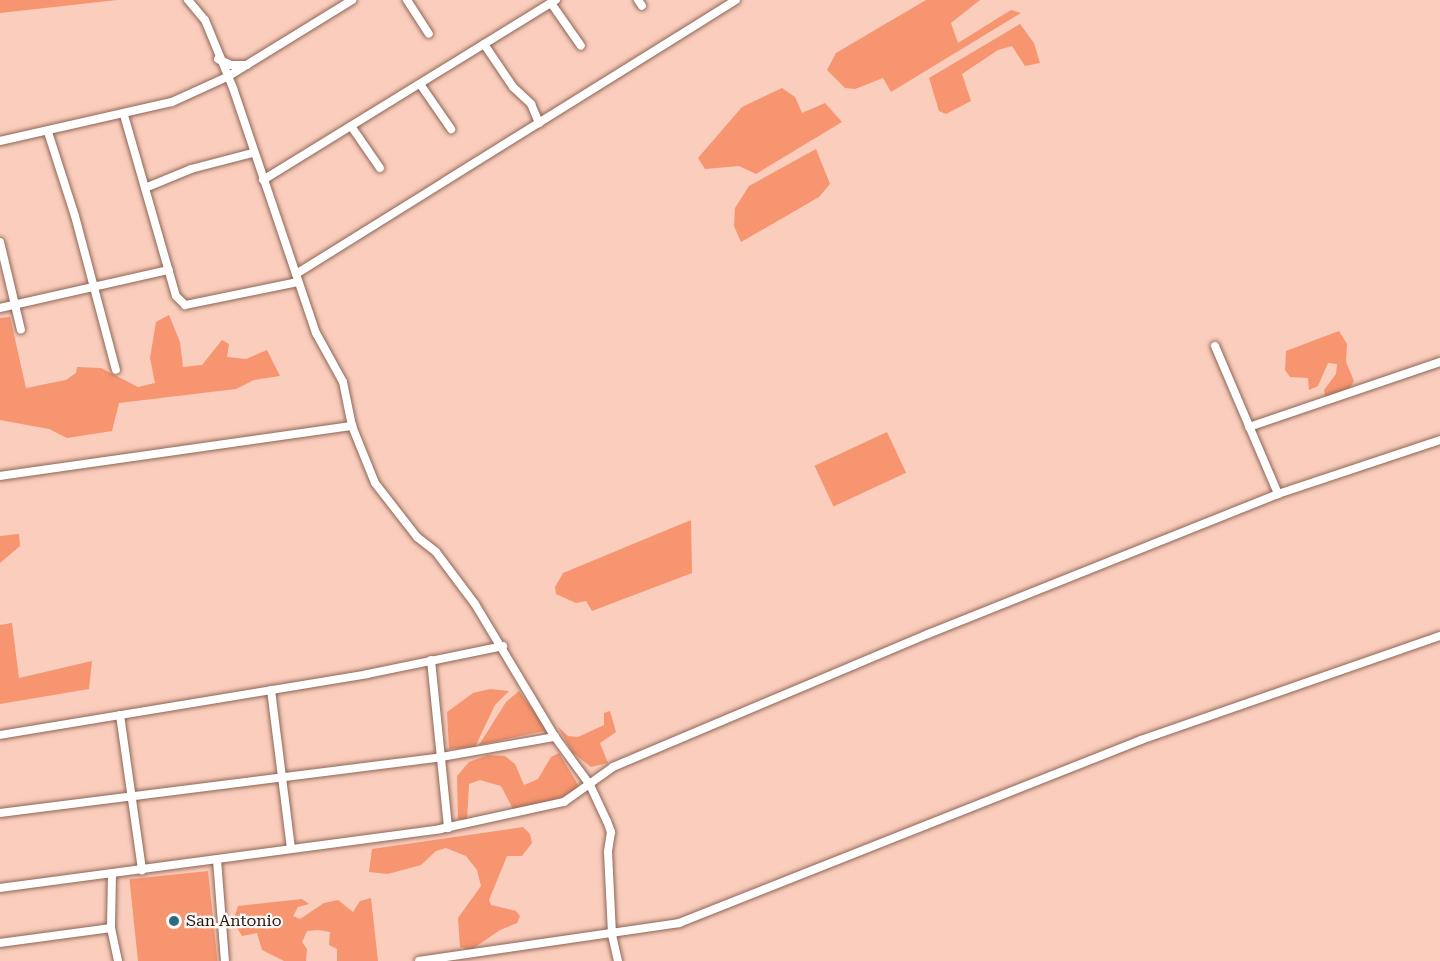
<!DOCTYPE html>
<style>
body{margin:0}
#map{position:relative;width:1440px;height:961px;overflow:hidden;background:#facdbc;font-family:"Roboto Serif",serif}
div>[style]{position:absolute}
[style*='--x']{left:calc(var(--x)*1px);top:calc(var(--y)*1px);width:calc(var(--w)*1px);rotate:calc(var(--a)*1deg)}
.green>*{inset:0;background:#f69570;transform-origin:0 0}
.roads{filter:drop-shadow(0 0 2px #8d6556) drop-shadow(0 0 2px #8d6556)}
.minor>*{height:8px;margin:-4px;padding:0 4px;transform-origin:4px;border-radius:4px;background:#fff}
.dots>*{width:16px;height:16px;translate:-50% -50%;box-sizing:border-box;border:3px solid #fdf8f6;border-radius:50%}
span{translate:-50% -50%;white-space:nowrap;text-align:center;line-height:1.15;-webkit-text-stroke:4.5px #fdf8f6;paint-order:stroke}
.poi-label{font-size:16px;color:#261711}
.left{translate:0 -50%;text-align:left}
</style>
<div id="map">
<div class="green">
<i style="clip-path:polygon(0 0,117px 0,0 13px)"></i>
<i style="clip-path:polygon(926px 0,980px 0,951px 23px,958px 43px,1011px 10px,1021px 13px,891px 92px,883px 78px,855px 89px,845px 88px,827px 70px,836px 53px)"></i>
<i style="clip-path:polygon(1020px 24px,1034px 43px,1040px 63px,1025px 66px,1012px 46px,998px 50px,962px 74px,971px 101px,946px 114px,939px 111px,929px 78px)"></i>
<i style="clip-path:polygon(782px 88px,795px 97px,802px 113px,825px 103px,842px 122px,756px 174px,739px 166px,705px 169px,698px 158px,742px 107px)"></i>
<i style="clip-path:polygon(816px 149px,830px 184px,819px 197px,741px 242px,734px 226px,735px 208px,749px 186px)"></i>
<i style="clip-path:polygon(169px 315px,180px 342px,183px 367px,202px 365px,222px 340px,229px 344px,227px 357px,246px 359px,267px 350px,280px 376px,254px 380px,236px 389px,119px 403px,112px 431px,67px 438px,49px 429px,0 420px,0 318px,10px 317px,26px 388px,66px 380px,76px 373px,77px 367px,101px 368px,138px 387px,155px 383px,150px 358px,156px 322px)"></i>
<i style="clip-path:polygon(1339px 331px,1347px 344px,1346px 362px,1354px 381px,1350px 388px,1325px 397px,1324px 390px,1336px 374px,1337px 364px,1328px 363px,1318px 386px,1309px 390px,1308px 378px,1290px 377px,1285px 370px,1286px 351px)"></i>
<i style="left:887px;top:432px;width:45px;height:80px;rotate:65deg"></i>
<i style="clip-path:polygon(691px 520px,692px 573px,592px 611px,586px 601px,576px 603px,556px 594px,555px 587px,563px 573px)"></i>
<i style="clip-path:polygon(19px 534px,20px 546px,0 563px,0 536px)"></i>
<i style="clip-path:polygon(12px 623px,19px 678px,92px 661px,89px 689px,0 704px,0 625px)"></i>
<i style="clip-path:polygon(490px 689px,509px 691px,495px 705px,475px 747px,449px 749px,447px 712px,473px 693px)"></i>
<i style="clip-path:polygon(519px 691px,548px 730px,479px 745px,506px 702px)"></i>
<i style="clip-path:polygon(610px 711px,616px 732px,600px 743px,608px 763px,591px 767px,572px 752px,558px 727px,568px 736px,578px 737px,604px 725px,604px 713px)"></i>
<i style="clip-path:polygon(559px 753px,580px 788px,555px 800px,513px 809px,501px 786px,480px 780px,469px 784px,467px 820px,458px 819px,457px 776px,469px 762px,488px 755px,505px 756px,515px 764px,524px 785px,538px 779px,551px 757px)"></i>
<i style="clip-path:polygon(523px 827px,530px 834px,532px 843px,522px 856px,507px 856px,489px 900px,491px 905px,516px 911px,520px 916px,517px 923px,500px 930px,471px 950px,460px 947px,458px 918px,481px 886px,477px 870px,466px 856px,446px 848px,436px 851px,421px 865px,388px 874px,369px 872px,372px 849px)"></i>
<i style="left:208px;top:871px;width:91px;height:79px;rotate:84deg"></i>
<i style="clip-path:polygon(371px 898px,378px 961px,337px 961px,337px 949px,329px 945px,330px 932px,318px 930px,307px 931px,302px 942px,307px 949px,306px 961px,284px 961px,262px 950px,257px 933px,242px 936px,233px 921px,238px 906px,302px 899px,309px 904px,298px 907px,293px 916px,300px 919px,324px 903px,338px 900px,353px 912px,360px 901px)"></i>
</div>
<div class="roads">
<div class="minor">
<i style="--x:188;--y:0;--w:26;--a:50"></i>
<i style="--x:205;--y:20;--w:74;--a:67.6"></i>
<i style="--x:233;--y:88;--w:259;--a:71.3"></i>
<i style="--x:316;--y:333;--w:56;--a:61.1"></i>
<i style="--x:343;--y:382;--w:45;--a:78.4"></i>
<i style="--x:352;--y:426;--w:61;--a:68"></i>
<i style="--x:375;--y:483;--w:68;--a:52.1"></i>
<i style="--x:417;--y:537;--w:24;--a:38"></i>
<i style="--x:436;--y:552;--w:65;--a:53.1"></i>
<i style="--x:475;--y:604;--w:155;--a:59"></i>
<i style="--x:555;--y:737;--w:59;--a:53.9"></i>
<i style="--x:590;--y:785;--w:40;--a:65"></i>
<i style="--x:607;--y:821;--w:12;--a:70"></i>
<i style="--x:611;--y:832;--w:20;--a:99"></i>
<i style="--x:608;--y:852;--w:83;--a:87.2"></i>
<i style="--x:612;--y:935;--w:27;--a:77"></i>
<i style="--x:407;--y:0;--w:40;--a:57.1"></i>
<i style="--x:638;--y:0;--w:7;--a:56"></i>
<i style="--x:551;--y:3;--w:52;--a:55.1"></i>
<i style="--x:484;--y:44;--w:52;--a:56"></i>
<i style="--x:513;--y:87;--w:25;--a:43"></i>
<i style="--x:531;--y:104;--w:21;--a:67"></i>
<i style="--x:218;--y:59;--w:14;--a:25"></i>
<i style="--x:231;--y:65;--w:16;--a:0"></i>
<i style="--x:420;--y:84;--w:55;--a:55.4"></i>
<i style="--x:124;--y:115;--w:188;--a:74"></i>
<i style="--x:176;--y:296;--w:13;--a:45"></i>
<i style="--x:185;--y:305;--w:115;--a:-11.5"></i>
<i style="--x:351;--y:126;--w:51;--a:55.4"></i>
<i style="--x:48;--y:132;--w:88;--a:72.2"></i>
<i style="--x:75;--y:216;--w:159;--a:75.1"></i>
<i style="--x:0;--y:141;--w:176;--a:-12.8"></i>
<i style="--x:172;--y:102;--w:60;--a:-24.4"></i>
<i style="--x:227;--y:77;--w:147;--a:-31.6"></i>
<i style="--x:263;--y:180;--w:344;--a:-31.6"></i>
<i style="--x:145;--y:188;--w:50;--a:-22.4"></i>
<i style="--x:191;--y:169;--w:64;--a:-14.5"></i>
<i style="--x:0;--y:242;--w:90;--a:76.6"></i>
<i style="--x:296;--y:274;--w:518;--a:-31.91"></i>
<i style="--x:0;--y:308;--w:173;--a:-12.7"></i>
<i style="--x:1215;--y:346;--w:161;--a:66.9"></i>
<i style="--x:1249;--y:427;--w:202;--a:-18.8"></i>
<i style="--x:0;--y:476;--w:356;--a:-8.1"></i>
<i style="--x:431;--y:660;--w:169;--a:84.2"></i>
<i style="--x:271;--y:690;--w:160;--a:82.8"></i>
<i style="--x:120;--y:715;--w:157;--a:81.9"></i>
<i style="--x:0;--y:735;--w:372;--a:-9.4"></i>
<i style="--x:367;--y:674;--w:139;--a:-11.6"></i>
<i style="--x:0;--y:813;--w:445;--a:-7.2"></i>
<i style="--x:441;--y:757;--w:116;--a:-10"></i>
<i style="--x:217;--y:860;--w:101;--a:85.5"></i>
<i style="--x:112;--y:874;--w:54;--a:91.1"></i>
<i style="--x:111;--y:928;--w:34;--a:78"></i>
<i style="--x:0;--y:888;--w:444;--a:-7.6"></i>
<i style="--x:440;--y:829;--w:127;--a:-12.3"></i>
<i style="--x:564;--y:802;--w:60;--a:-35.5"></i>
<i style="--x:613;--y:767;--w:342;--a:-22.9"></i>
<i style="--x:928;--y:634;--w:377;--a:-21.8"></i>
<i style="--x:1278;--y:494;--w:171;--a:-18.4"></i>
<i style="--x:0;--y:943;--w:112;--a:-7.7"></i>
<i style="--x:419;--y:961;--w:263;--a:-8.3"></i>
<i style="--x:679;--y:923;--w:497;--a:-21.6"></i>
<i style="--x:1141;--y:740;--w:317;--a:-19.2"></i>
</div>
</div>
<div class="dots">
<i style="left:174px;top:921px;background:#2a6b7f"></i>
</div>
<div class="poi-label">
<span class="left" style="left:186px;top:921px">San Antonio</span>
</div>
</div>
